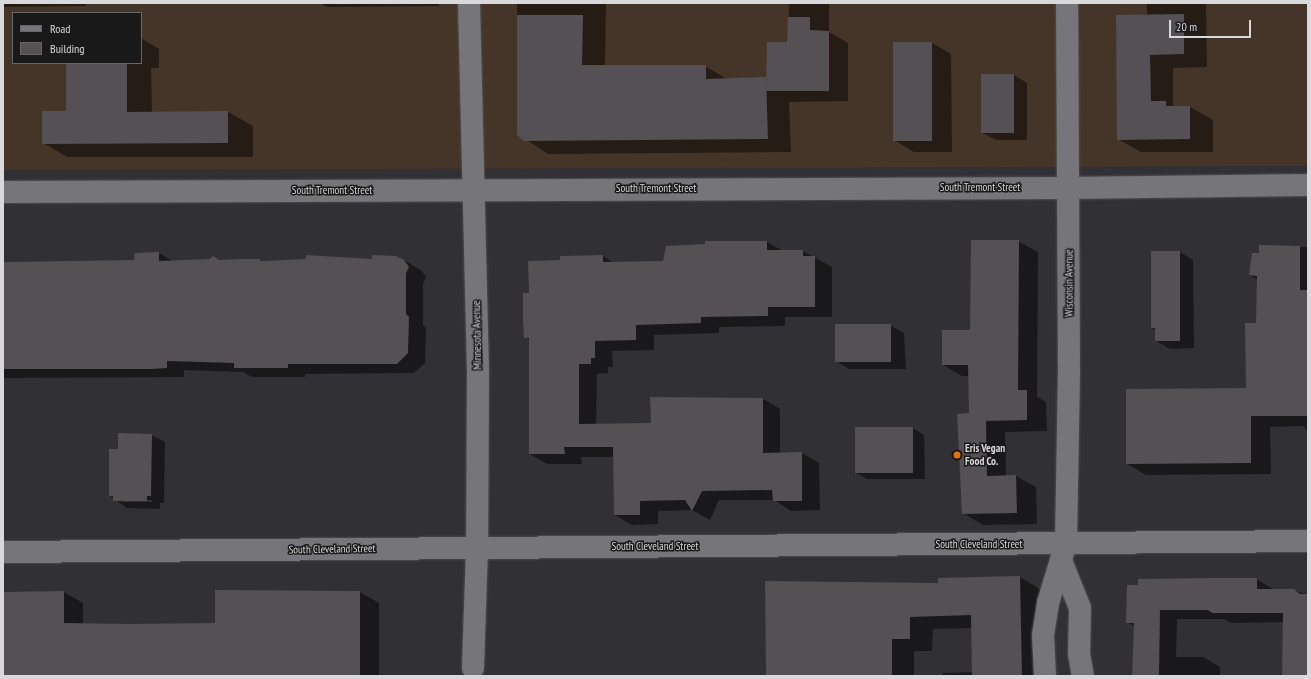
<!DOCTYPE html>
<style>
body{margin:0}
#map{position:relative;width:1311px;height:679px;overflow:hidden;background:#303035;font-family:"PT Sans Narrow",sans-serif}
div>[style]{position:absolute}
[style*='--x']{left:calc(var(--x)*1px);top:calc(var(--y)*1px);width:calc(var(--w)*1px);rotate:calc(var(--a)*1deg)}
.commercial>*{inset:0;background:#443528}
.shadow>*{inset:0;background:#0007}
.building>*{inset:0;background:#545053;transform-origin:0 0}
.roads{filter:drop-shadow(0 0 1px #4e4e51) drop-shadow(0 0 1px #4e4e51)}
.minor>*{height:22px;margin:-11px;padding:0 11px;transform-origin:11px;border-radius:11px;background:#75757a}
.tertiary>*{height:22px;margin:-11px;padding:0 11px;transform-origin:11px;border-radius:11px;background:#75757a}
.secondary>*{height:22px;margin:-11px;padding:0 11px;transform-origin:11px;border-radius:11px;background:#75757a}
.dots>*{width:11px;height:11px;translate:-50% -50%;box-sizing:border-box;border:2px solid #19191a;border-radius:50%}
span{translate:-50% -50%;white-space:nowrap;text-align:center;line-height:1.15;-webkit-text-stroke:3px #19191a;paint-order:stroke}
.street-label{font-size:11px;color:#d9d9db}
.poi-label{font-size:11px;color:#d9d9db;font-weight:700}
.left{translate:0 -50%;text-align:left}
.frame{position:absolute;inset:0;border:4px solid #d9d9db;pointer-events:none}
.legend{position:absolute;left:12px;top:12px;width:130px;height:52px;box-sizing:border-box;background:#19191a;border:1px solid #666667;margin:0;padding:5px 7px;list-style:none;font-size:12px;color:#d9d9db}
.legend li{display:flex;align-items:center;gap:8px;height:20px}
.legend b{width:20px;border:1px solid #666667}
.scale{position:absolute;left:1169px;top:20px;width:82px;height:18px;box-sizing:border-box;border:2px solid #d9d9db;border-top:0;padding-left:5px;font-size:12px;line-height:14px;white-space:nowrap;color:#d9d9db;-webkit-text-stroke:3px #19191a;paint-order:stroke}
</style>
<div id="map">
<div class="commercial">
<i style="clip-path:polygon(evenodd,3px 3px,1308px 3px,1308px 166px,3px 170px,3px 3px,13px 13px,141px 13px,141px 63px,13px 63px,13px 13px)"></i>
</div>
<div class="shadow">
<i style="clip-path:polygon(3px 3px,86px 3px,86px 6px,3px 7px)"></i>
<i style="clip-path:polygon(320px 3px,439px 3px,439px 6px,327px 7px)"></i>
<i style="clip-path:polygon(517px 3px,722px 3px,606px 4px,605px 66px,705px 66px,727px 79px,768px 79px,788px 43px,789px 3px,829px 3px,829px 32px,848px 43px,848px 101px,789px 102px,791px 152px,548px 154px,518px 134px)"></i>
<i style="clip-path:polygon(1147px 3px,1206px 3px,1207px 67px,1173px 68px,1173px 107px,1190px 107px,1213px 120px,1213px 152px,1141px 152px,1118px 139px,1147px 16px)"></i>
<i style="clip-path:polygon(141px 38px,159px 49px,159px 68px,151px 68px,152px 113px,228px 112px,253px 126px,253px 157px,67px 157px,43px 143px,67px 112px,67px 63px,141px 63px)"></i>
<i style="clip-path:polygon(932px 43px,951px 54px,952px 152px,914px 152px,894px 140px)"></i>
<i style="clip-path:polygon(1014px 75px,1027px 83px,1027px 140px,996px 140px,982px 133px)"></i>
<i style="clip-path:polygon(1018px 241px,1038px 252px,1037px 397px,1046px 402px,1047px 431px,1005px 432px,1006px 476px,1016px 476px,1036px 487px,1037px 524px,983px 525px,963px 513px,970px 414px,969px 376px,962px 376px,943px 365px,971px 331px)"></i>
<i style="clip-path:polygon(706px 242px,767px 242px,783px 251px,803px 251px,832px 267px,832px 317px,785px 317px,785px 326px,719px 327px,719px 333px,654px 335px,654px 350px,612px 351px,613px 367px,608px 367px,608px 373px,597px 374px,596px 425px,652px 424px,763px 399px,780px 409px,780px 453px,802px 453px,819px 463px,820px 510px,791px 511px,774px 500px,719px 500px,710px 520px,692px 510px,658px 511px,658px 524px,632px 525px,615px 515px,614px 457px,581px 457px,582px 464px,547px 464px,530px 454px,530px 340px,525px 337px,530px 294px,561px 261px,603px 256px,614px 263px,664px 262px,706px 245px)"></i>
<i style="clip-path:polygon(1260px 246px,1308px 247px,1308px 431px,1303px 426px,1270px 427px,1271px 474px,1146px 475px,1127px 464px,1247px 389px,1257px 324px,1258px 280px,1250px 275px,1260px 254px)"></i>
<i style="clip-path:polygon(1180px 252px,1193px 260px,1194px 348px,1170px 349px,1156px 341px,1156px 330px,1152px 328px)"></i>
<i style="clip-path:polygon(159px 253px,173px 261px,404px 260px,422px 271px,426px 277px,423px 284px,423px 325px,426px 328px,425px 363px,414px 373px,305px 374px,305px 377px,252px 377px,243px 372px,184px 370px,184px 377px,3px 378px,3px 262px,135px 261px,136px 254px)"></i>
<i style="clip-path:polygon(890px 325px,904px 333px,906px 369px,849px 369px,836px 361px)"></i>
<i style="clip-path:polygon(856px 428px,913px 428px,924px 435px,925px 479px,867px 479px,856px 473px)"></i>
<i style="clip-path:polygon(evenodd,151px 435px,165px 442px,164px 503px,160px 503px,160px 509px,127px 508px,110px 496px,119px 450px,151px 435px,122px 500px,152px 500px,152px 502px,122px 502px,122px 500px)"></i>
<i style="clip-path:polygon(1020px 577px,1043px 591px,1044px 676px,943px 676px,943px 673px,973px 672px,972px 628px,933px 629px,932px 651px,914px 651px,914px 676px,767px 676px,939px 584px)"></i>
<i style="clip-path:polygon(1256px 579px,1273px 589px,1294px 590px,1308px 595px,1308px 676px,1283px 676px,1283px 622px,1230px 623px,1225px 619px,1177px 619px,1176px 657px,1203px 657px,1220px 667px,1220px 676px,1132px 676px,1135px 626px,1127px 622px,1128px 586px)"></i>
<i style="clip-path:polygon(64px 592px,83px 603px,83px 625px,216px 624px,360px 592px,379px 603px,379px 676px,399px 676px,3px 676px,3px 593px)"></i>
</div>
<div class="building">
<i style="clip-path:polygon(1184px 14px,1184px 54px,1150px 55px,1151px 101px,1166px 101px,1166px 106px,1190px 106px,1190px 139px,1117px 140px,1116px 15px)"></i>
<i style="clip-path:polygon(517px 15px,583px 15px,582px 65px,706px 65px,706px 79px,766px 77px,768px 139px,524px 141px,517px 135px)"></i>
<i style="clip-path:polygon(788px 17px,810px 17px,810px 30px,829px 31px,829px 91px,766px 91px,767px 42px,787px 42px)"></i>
<i style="left:893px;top:42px;width:39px;height:99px"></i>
<i style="clip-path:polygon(66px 63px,127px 63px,127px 112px,228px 111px,228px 143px,42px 144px,42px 111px,66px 111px)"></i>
<i style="left:1014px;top:74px;width:59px;height:33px;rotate:90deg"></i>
<i style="clip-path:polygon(971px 240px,1019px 240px,1018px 390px,1027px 390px,1027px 420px,986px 421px,987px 476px,1016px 475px,1017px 513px,962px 514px,957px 414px,969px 413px,968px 365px,942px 365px,942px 330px,970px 330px)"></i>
<i style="clip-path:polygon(705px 241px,767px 241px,767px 250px,803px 250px,803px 256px,815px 256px,815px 307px,768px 307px,768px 316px,701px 317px,701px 323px,636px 325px,636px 340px,595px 341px,595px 358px,591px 358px,591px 364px,579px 364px,579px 424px,651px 423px,650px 397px,763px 398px,763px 453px,802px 452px,802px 501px,773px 501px,772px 490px,702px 491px,692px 511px,685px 500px,640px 501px,640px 515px,614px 515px,613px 447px,564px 447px,565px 454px,529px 454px,529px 338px,524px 338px,523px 321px,523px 293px,529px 293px,528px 261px,560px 260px,560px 256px,603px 255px,603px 262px,663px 261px,666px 246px,705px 244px)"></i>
<i style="clip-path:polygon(1259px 245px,1300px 246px,1300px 290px,1308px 290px,1308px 416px,1251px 416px,1251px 463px,1126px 464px,1126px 389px,1246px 388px,1245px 323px,1256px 323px,1257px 276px,1249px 275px,1252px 253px,1259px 253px)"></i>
<i style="clip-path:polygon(1151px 251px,1180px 251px,1180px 341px,1155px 341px,1155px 328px,1151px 328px)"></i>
<i style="clip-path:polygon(159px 252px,159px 261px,209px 259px,213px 256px,219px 260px,240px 259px,260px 259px,260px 261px,306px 259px,306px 255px,372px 259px,372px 255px,396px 256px,404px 260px,409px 267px,406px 273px,406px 314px,409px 317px,408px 353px,397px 364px,288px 364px,288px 368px,234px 368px,234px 363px,167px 361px,167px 368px,152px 369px,3px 369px,3px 262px,134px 260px,135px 253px)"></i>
<i style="left:835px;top:324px;width:56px;height:38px"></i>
<i style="left:855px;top:427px;width:58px;height:46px"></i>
<i style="clip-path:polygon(118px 433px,152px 434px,151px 496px,147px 496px,147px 501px,113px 501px,113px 496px,109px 496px,109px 449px,118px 449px)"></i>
<i style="clip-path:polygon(1020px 576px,1022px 676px,972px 676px,971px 615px,910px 617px,910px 639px,892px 639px,892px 676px,766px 676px,765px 581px,938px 583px,938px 578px)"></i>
<i style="clip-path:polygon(1212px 578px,1257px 578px,1257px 589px,1294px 589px,1300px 594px,1308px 594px,1308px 676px,1282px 676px,1283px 613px,1212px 613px,1208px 610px,1160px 610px,1159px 676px,1132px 676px,1134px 623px,1126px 623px,1127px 585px,1138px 585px,1138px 579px)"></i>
<i style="clip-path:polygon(215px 590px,360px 591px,360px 676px,3px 676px,3px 592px,64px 591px,64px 623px,129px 624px,215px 623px)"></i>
</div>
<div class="roads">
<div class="minor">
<i style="--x:469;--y:3;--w:370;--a:88.6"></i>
<i style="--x:478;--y:373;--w:174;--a:90.3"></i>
<i style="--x:477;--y:547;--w:121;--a:91.9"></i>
<i style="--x:1069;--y:188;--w:239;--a:-0.7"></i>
<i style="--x:3;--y:552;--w:1305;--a:-0.48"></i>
</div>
<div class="tertiary">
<i style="--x:3;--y:192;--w:1066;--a:-0.21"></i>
</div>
<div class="secondary">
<i style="--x:1062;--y:563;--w:48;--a:68.2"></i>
<i style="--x:1080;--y:608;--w:46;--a:91.2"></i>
<i style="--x:1079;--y:654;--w:22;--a:80"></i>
<i style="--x:1045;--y:676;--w:41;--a:-92.8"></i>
<i style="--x:1043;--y:635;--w:32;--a:-81"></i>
<i style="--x:1048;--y:603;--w:63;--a:-73.3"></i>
<i style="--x:1066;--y:543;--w:172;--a:-89"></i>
<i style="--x:1069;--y:371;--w:368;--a:-90.3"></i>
</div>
</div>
<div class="dots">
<i style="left:957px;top:455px;background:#e8710a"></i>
</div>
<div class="street-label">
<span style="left:980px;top:187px">South Tremont Street</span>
<span style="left:656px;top:188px">South Tremont Street</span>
<span style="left:332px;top:190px">South Tremont Street</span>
<span style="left:1069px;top:283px;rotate:-90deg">Wisconsin Avenue</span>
<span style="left:477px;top:335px;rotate:-91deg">Minnesota Avenue</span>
<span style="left:979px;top:544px">South Cleveland Street</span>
<span style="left:655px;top:546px">South Cleveland Street</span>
<span style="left:332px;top:549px;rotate:-1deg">South Cleveland Street</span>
</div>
<div class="poi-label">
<span class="left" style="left:965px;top:455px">Eris Vegan<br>Food Co.</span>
</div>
<div class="frame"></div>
<ul class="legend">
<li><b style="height:5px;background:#75757a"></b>Road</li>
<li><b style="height:11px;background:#545053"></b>Building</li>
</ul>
<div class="scale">20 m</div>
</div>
